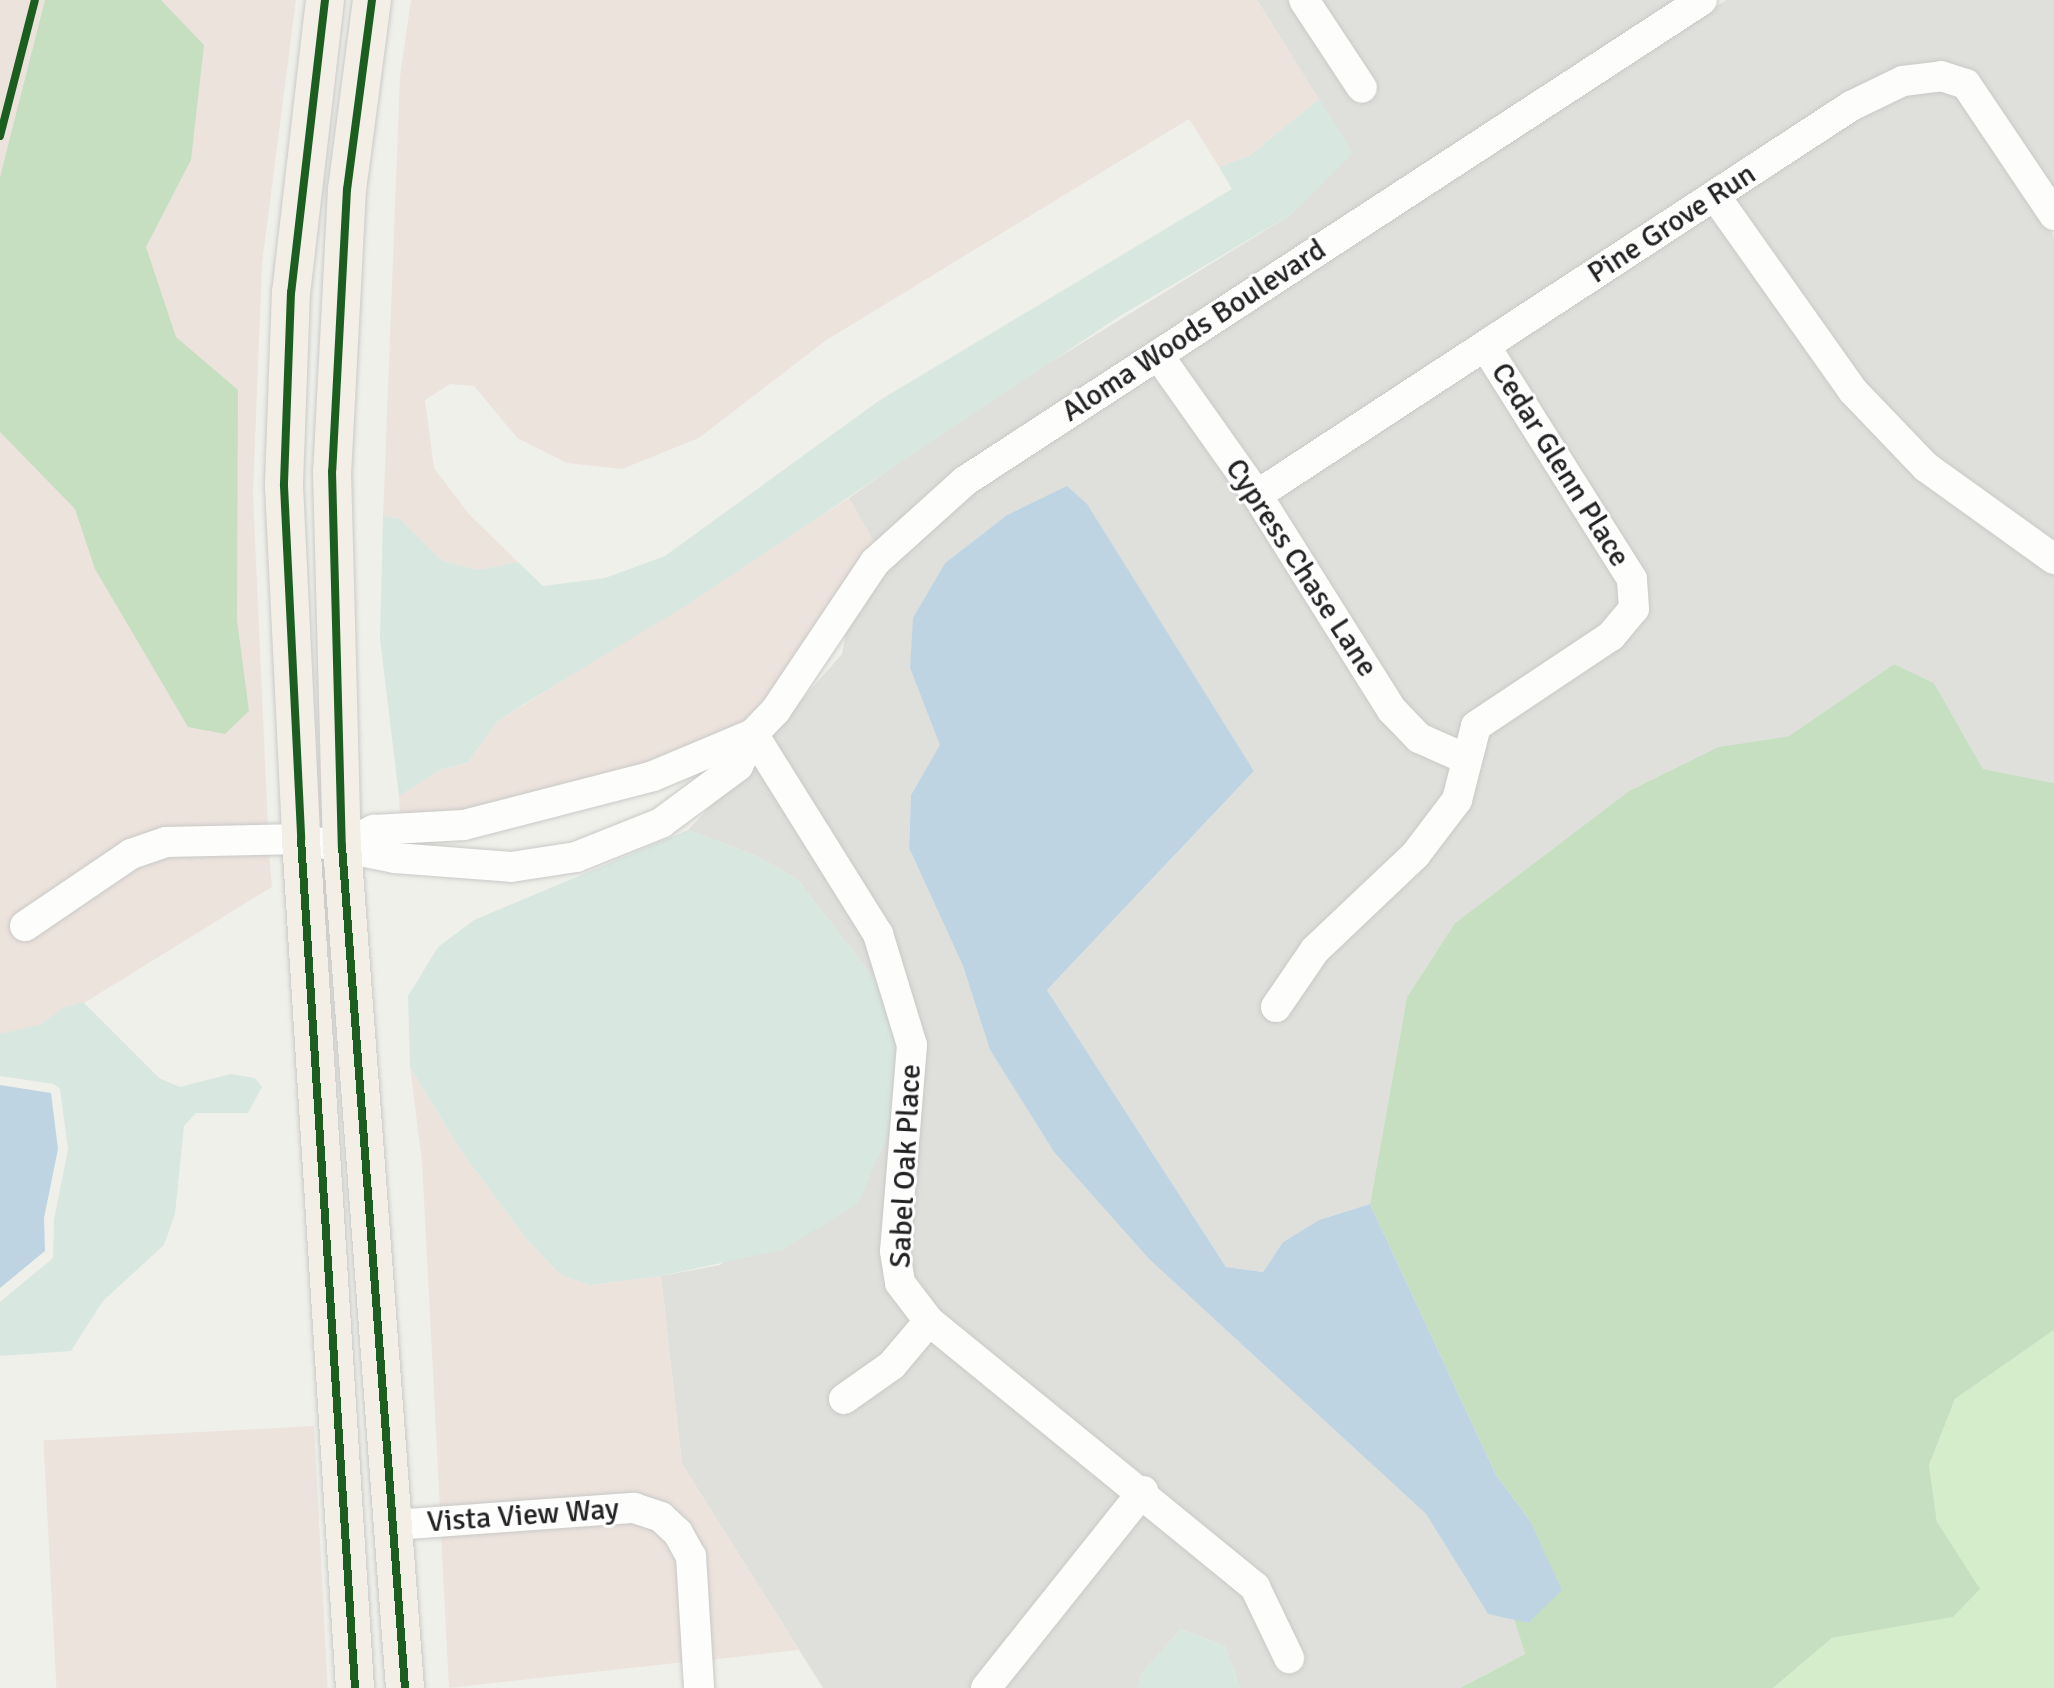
<!DOCTYPE html>
<style>
body{margin:0}
#map{position:relative;width:2054px;height:1688px;overflow:hidden;background:#f0f0eb;font-family:Signika,sans-serif}
div>[style]{position:absolute}
[style*='--x']{left:calc(var(--x)*1px);top:calc(var(--y)*1px);width:calc(var(--w)*1px);rotate:calc(var(--a)*1deg)}
.residential>*{inset:0;background:#dfdfdc}
.commercial>*{inset:0;background:#ede3dd;transform-origin:0 0}
.grass>*{inset:0;background:#d6edcb}
.forest>*{inset:0;background:#c6dfc1}
.wetland>*{inset:0;background:#d9e7e1}
.water>*{inset:0;background:#bfd4e3}
.roads{filter:drop-shadow(0 0 2px #c9c9c7) drop-shadow(0 0 2px #c9c9c7)}
.minor>*{height:30px;margin:-15px;padding:0 15px;transform-origin:15px;border-radius:15px;background:#fdfdfc}
.major>*{height:38px;margin:-19px;padding:0 19px;transform-origin:19px;border-radius:19px;background:#f3efe7}
.cycleway>*{height:8px;margin:-4px;padding:0 4px;transform-origin:4px;border-radius:4px;background:#1b5e20}
span{translate:-50% -50%;white-space:nowrap;text-align:center;line-height:1.15;-webkit-text-stroke:6px #fff;paint-order:stroke}
.street-label{font-size:30px;color:#222}
</style>
<div id="map">
<div class="residential">
<i style="clip-path:polygon(1257px 0,1291px 0,1359px 105px,1378px 93px,1318px 0,1679px 0,875px 544px,849px 498px,986px 402px,1292px 214px,1352px 153px)"></i>
<i style="clip-path:polygon(1726px 0,2054px 0,2054px 195px,1941px 64px,1260px 478px,1175px 360px)"></i>
<i style="clip-path:polygon(1952px 90px,2054px 236px,2054px 544px,1933px 457px,1862px 383px,1732px 200px,1858px 117px,1907px 93px)"></i>
<i style="clip-path:polygon(1713px 212px,1844px 397px,1918px 475px,2054px 574px,2054px 783px,1983px 769px,1934px 683px,1894px 664px,1789px 736px,1718px 747px,1629px 791px,1455px 923px,1407px 997px,1370px 1204px,1319px 1220px,1283px 1242px,1263px 1272px,1226px 1267px,1047px 990px,1254px 771px,1087px 505px,1067px 487px,1007px 515px,945px 563px,914px 618px,910px 668px,941px 745px,911px 795px,909px 848px,963px 966px,990px 1050px,1054px 1152px,1149px 1259px,1426px 1514px,1488px 1614px,1514px 1619px,1525px 1654px,1460px 1688px,1240px 1688px,1225px 1646px,1181px 1629px,1142px 1673px,1137px 1688px,1002px 1688px,1146px 1508px,1247px 1594px,1283px 1674px,1305px 1666px,1262px 1577px,1142px 1474px,937px 1313px,911px 1278px,907px 1253px,923px 1042px,889px 929px,769px 737px,842px 654px,848px 621px,856px 607px,910px 546px,972px 492px,1155px 372px,1248px 502px,1383px 718px,1412px 748px,1450px 765px,1446px 794px,1407px 845px,1306px 940px,1260px 1008px,1280px 1024px,1324px 959px,1424px 864px,1466px 808px,1486px 735px,1618px 647px,1644px 618px,1642px 573px,1502px 351px)"></i>
<i style="clip-path:polygon(1483px 363px,1621px 582px,1622px 603px,1603px 626px,1457px 742px,1415px 720px,1274px 500px)"></i>
<i style="clip-path:polygon(755px 759px,867px 938px,884px 991px,797px 879px,757px 856px,688px 830px)"></i>
<i style="clip-path:polygon(892px 1125px,913px 1320px,884px 1355px,828px 1395px,843px 1416px,900px 1376px,931px 1338px,1126px 1492px,970px 1688px,823px 1688px,682px 1464px,661px 1276px,720px 1265px)"></i>
</div>
<div class="commercial">
<i style="clip-path:polygon(0 0,296px 0,262px 264px,253px 494px,268px 827px,164px 830px,126px 842px,9px 922px,24px 943px,137px 866px,170px 854px,269px 852px,272px 887px,84px 1003px,65px 1007px,42px 1024px,10px 1035px,0 1034px)"></i>
<i style="clip-path:polygon(411px 0,1257px 0,1319px 99px,1249px 156px,1219px 167px,1189px 119px,825px 341px,699px 438px,622px 469px,567px 463px,517px 438px,474px 386px,450px 384px,425px 400px,434px 468px,469px 514px,518px 562px,478px 570px,441px 561px,399px 518px,383px 516px,400px 76px)"></i>
<i style="clip-path:polygon(849px 498px,875px 544px,837px 591px,766px 701px,744px 724px,649px 764px,461px 813px,400px 817px,399px 796px,440px 770px,468px 762px,497px 722px)"></i>
<i style="clip-path:polygon(410px 1067px,461px 1151px,528px 1241px,561px 1275px,590px 1285px,661px 1276px,682px 1464px,799px 1650px,709px 1660px,702px 1556px,643px 1494px,440px 1509px,422px 1162px)"></i>
<i style="left:314px;top:1426px;width:262px;height:271px;rotate:87deg"></i>
<i style="clip-path:polygon(634px 1520px,656px 1528px,679px 1558px,685px 1662px,449px 1688px,441px 1534px)"></i>
</div>
<div class="grass">
<i style="clip-path:polygon(2054px 1330px,2054px 1688px,1773px 1688px,1832px 1638px,1952px 1617px,1979px 1590px,1937px 1522px,1929px 1465px,1955px 1399px)"></i>
</div>
<div class="forest">
<i style="clip-path:polygon(45px 0,161px 0,204px 45px,191px 160px,146px 247px,176px 337px,238px 390px,237px 620px,249px 711px,225px 734px,188px 727px,95px 569px,75px 509px,0 432px,0 177px)"></i>
<i style="clip-path:polygon(1894px 664px,1934px 683px,1983px 769px,2054px 783px,2054px 1330px,1955px 1399px,1929px 1465px,1937px 1522px,1980px 1589px,1953px 1617px,1832px 1638px,1773px 1688px,1460px 1688px,1525px 1654px,1514px 1619px,1528px 1623px,1530px 1521px,1496px 1475px,1370px 1204px,1407px 997px,1455px 923px,1629px 791px,1718px 747px,1789px 736px)"></i>
</div>
<div class="wetland">
<i style="clip-path:polygon(1319px 99px,1353px 153px,1292px 214px,1120px 316px,690px 603px,524px 704px,497px 722px,468px 762px,440px 770px,399px 796px,380px 639px,383px 516px,399px 518px,442px 561px,478px 570px,518px 562px,543px 586px,605px 578px,665px 556px,880px 400px,1232px 189px,1219px 167px,1249px 156px)"></i>
<i style="clip-path:polygon(688px 830px,757px 856px,797px 879px,884px 991px,900px 1052px,892px 1125px,858px 1204px,782px 1250px,661px 1276px,590px 1285px,561px 1275px,528px 1241px,461px 1151px,410px 1067px,408px 996px,438px 947px,474px 920px)"></i>
<i style="clip-path:polygon(83px 1002px,159px 1078px,180px 1087px,230px 1074px,255px 1078px,262px 1087px,248px 1113px,196px 1113px,184px 1126px,175px 1214px,164px 1245px,103px 1301px,71px 1351px,0 1356px,0 1302px,53px 1258px,54px 1220px,68px 1149px,60px 1089px,54px 1084px,0 1076px,0 1034px,42px 1024px,64px 1007px)"></i>
<i style="clip-path:polygon(1181px 1629px,1225px 1646px,1240px 1688px,1137px 1688px,1142px 1673px)"></i>
</div>
<div class="water">
<i style="clip-path:polygon(1067px 486px,1087px 504px,1254px 771px,1047px 990px,1226px 1267px,1263px 1272px,1283px 1242px,1319px 1220px,1370px 1204px,1496px 1475px,1530px 1521px,1562px 1590px,1528px 1623px,1488px 1614px,1426px 1514px,1149px 1259px,1054px 1152px,990px 1050px,963px 966px,909px 848px,911px 795px,940px 745px,910px 668px,913px 618px,945px 563px,1007px 515px)"></i>
<i style="clip-path:polygon(0 1085px,51px 1093px,58px 1149px,44px 1218px,45px 1251px,0 1288px)"></i>
</div>
<div class="roads">
<div class="minor">
<i style="--x:1304;--y:0;--w:105;--a:56.6"></i>
<i style="--x:1715;--y:196;--w:239;--a:54.7"></i>
<i style="--x:1853;--y:391;--w:105;--a:46.2"></i>
<i style="--x:1926;--y:467;--w:158;--a:35.7"></i>
<i style="--x:1158;--y:355;--w:171;--a:54.7"></i>
<i style="--x:1257;--y:495;--w:254;--a:57.9"></i>
<i style="--x:1392;--y:710;--w:39;--a:46"></i>
<i style="--x:1419;--y:738;--w:49;--a:24"></i>
<i style="--x:1257;--y:495;--w:710;--a:-33.22"></i>
<i style="--x:1851;--y:106;--w:58;--a:-25.7"></i>
<i style="--x:1903;--y:81;--w:38;--a:-7"></i>
<i style="--x:1941;--y:76;--w:26;--a:18"></i>
<i style="--x:1966;--y:84;--w:158;--a:56.1"></i>
<i style="--x:753;--y:734;--w:236;--a:58"></i>
<i style="--x:878;--y:934;--w:116;--a:73"></i>
<i style="--x:912;--y:1045;--w:207;--a:94.7"></i>
<i style="--x:895;--y:1251;--w:32;--a:81"></i>
<i style="--x:900;--y:1283;--w:48;--a:52.7"></i>
<i style="--x:929;--y:1321;--w:421;--a:39.2"></i>
<i style="--x:1255;--y:1587;--w:79;--a:64.4"></i>
<i style="--x:342;--y:846;--w:36;--a:-27"></i>
<i style="--x:374;--y:830;--w:90;--a:-3.2"></i>
<i style="--x:464;--y:825;--w:195;--a:-14.5"></i>
<i style="--x:653;--y:776;--w:108;--a:-22.8"></i>
<i style="--x:25;--y:926;--w:128;--a:-34.2"></i>
<i style="--x:131;--y:854;--w:37;--a:-19"></i>
<i style="--x:166;--y:842;--w:135;--a:-1.3"></i>
<i style="--x:301;--y:839;--w:96;--a:11.4"></i>
<i style="--x:395;--y:858;--w:116;--a:4.4"></i>
<i style="--x:511;--y:867;--w:66;--a:-8.7"></i>
<i style="--x:576;--y:857;--w:92;--a:-21.8"></i>
<i style="--x:661;--y:823;--w:96;--a:-36.5"></i>
<i style="--x:738;--y:766;--w:35;--a:-65"></i>
<i style="--x:753;--y:734;--w:33;--a:-46"></i>
<i style="--x:776;--y:710;--w:178;--a:-56.2"></i>
<i style="--x:875;--y:562;--w:121;--a:-42"></i>
<i style="--x:965;--y:481;--w:880;--a:-33.13"></i>
<i style="--x:1276;--y:1007;--w:69;--a:-55.6"></i>
<i style="--x:1315;--y:950;--w:139;--a:-43.5"></i>
<i style="--x:1416;--y:854;--w:68;--a:-52.8"></i>
<i style="--x:1457;--y:800;--w:76;--a:-75.6"></i>
<i style="--x:1476;--y:726;--w:162;--a:-33.7"></i>
<i style="--x:1611;--y:636;--w:35;--a:-50"></i>
<i style="--x:1634;--y:609;--w:30;--a:-94"></i>
<i style="--x:1632;--y:579;--w:274;--a:-122.2"></i>
<i style="--x:844;--y:1399;--w:59;--a:-35.3"></i>
<i style="--x:892;--y:1365;--w:57;--a:-49.9"></i>
<i style="--x:394;--y:1525;--w:241;--a:-4.1"></i>
<i style="--x:634;--y:1508;--w:28;--a:18"></i>
<i style="--x:661;--y:1517;--w:23;--a:43"></i>
<i style="--x:678;--y:1533;--w:26;--a:61"></i>
<i style="--x:691;--y:1556;--w:132;--a:86.5"></i>
<i style="--x:986;--y:1688;--w:252;--a:-51.4"></i>
</div>
<div class="major">
<i style="--x:325;--y:0;--w:294;--a:96.6"></i>
<i style="--x:291;--y:292;--w:194;--a:92.1"></i>
<i style="--x:284;--y:486;--w:353;--a:87.2"></i>
<i style="--x:301;--y:839;--w:851;--a:86.36"></i>
<i style="--x:372;--y:0;--w:191;--a:97.5"></i>
<i style="--x:347;--y:189;--w:282;--a:93"></i>
<i style="--x:332;--y:471;--w:375;--a:88.5"></i>
<i style="--x:342;--y:846;--w:844;--a:85.72"></i>
</div>
</div>
<div class="cycleway">
<i style="--x:325;--y:0;--w:294;--a:96.6"></i>
<i style="--x:291;--y:292;--w:194;--a:92.1"></i>
<i style="--x:284;--y:486;--w:353;--a:87.2"></i>
<i style="--x:301;--y:839;--w:851;--a:86.36"></i>
<i style="--x:372;--y:0;--w:191;--a:97.5"></i>
<i style="--x:347;--y:189;--w:282;--a:93"></i>
<i style="--x:332;--y:471;--w:375;--a:88.5"></i>
<i style="--x:342;--y:846;--w:844;--a:85.72"></i>
<i style="--x:0;--y:136;--w:140;--a:-75.6"></i>
</div>
<div class="street-label">
<span style="left:1672px;top:224px;rotate:-33deg">Pine Grove Run</span>
<span style="left:1194px;top:331px;rotate:-33deg">Aloma Woods Boulevard</span>
<span style="left:1560px;top:465px;rotate:58deg">Cedar Glenn Place</span>
<span style="left:1301px;top:568px;rotate:57deg">Cypress Chase Lane</span>
<span style="left:906px;top:1166px;rotate:-87deg">Sabel Oak Place</span>
<span style="left:523px;top:1516px;rotate:-4deg">Vista View Way</span>
</div>
</div>
